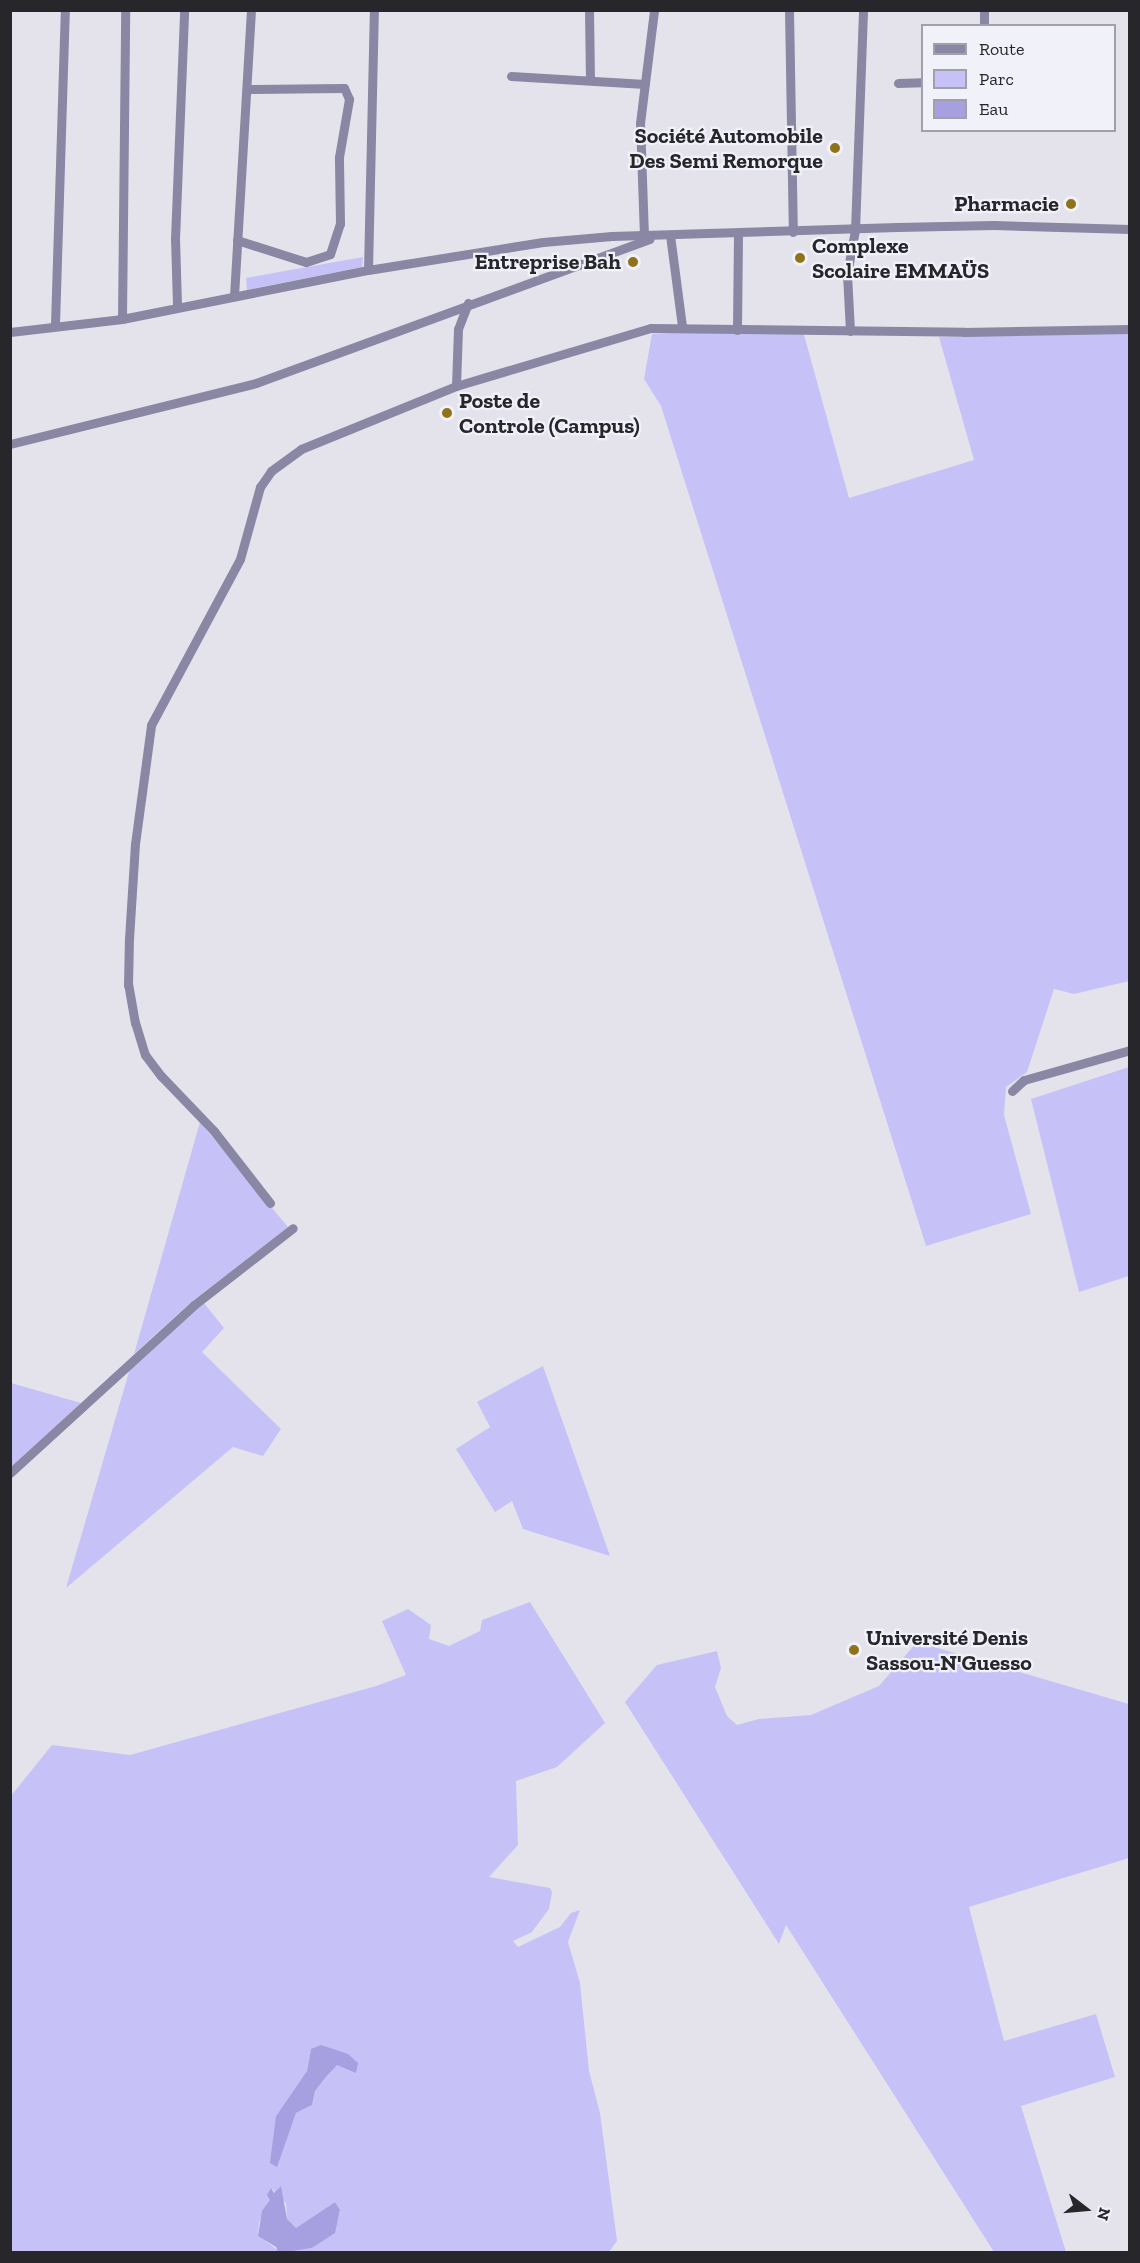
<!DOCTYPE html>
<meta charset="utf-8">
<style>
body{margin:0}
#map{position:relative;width:1140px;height:2263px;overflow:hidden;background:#e4e3ec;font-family:"Zilla Slab",serif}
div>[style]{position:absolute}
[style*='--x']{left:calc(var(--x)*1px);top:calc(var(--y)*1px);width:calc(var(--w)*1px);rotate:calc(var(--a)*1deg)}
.green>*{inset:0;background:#c6c2f7}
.water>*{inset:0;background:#a69fe0}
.minor>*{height:9px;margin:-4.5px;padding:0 4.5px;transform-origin:4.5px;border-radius:4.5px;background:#8987a3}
.dots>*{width:16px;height:16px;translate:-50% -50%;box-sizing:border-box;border:3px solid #f1f1f9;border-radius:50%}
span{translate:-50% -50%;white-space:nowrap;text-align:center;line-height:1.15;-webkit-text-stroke:4.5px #f1f1f9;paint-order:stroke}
.poi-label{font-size:22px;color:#27262a;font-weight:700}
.right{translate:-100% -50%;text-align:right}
.left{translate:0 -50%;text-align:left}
.frame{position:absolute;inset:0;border:12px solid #27262a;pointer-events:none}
.legend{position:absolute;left:921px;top:24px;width:195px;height:108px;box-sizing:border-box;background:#f1f1f9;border:2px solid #a0a0a6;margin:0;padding:8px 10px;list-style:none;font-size:18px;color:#27262a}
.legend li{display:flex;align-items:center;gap:12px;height:30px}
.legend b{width:30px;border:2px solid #a0a0a6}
.north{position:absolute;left:1056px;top:2179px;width:60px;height:60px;-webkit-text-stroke:4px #f1f1f9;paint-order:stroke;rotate:106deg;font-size:16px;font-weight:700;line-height:24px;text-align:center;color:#27262a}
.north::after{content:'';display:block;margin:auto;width:21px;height:27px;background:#27262a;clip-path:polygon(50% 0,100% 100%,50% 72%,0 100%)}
</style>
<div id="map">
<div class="green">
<i style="clip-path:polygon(363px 257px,362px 267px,247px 290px,246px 278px)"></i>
<i style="clip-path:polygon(741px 330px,803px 331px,849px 498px,974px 460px,939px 337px,1129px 332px,1129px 981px,1074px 994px,1054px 989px,1027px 1072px,1006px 1087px,1004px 1115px,1031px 1214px,926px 1246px,661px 406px,644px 379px,652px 334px)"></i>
<i style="clip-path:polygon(1129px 1067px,1129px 1276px,1079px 1292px,1031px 1099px)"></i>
<i style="clip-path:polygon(200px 1122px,288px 1227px,190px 1303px,134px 1354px)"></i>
<i style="clip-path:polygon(204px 1303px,224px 1328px,202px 1352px,281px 1429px,263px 1456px,233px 1447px,66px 1588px,131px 1365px)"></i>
<i style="clip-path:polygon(543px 1366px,610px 1556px,523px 1529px,512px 1501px,495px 1512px,456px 1449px,490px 1427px,477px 1402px)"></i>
<i style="clip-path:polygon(11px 1383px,81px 1403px,11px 1468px)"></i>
<i style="clip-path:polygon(evenodd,530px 1602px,605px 1723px,557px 1767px,516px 1781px,518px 1845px,489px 1877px,550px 1888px,552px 1892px,549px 1909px,532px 1932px,513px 1941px,518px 1947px,560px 1927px,571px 1913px,580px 1910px,568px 1942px,580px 1983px,589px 2071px,600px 2113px,617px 2241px,609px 2252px,287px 2252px,312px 2248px,334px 2233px,340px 2211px,335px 2202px,296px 2228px,287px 2219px,286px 2203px,272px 2189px,269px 2205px,259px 2222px,258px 2235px,280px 2252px,11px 2252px,10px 1797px,52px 1745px,130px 1755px,376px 1686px,406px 1675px,382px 1621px,408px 1609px,431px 1625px,429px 1639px,449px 1646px,480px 1631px,482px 1620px,530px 1602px,311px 2049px,336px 2065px,315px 2091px,312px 2105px,296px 2113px,291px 2127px,276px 2116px,307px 2071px,311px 2049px)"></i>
<i style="clip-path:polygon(917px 1642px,1129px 1704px,1129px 1858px,969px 1907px,1004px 2041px,1096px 2014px,1115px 2077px,1021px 2106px,1066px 2252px,994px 2252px,786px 1925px,779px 1944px,625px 1702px,657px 1665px,717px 1651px,721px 1668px,715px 1687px,727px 1716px,737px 1725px,759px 1719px,811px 1715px,879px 1686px)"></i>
</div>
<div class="water">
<i style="clip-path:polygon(321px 2045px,348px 2054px,358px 2063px,356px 2073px,337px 2065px,326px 2077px,315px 2091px,312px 2105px,296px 2113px,277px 2167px,270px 2163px,276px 2116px,307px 2071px,311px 2049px)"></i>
<i style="clip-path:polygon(281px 2186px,287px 2219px,296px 2228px,335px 2202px,340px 2210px,335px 2233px,312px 2248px,287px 2252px,278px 2252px,276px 2247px,258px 2236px,262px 2211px,270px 2200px,267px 2195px,271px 2188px,274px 2193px)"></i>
</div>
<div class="minor">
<i style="--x:589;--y:10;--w:69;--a:89.2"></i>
<i style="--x:789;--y:10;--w:222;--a:89"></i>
<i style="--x:984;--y:26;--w:16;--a:-90"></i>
<i style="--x:511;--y:76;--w:134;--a:3.4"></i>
<i style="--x:898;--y:83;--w:24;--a:-2"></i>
<i style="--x:670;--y:235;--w:92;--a:82.5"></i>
<i style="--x:644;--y:236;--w:113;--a:-92"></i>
<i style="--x:640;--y:123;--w:114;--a:-82.9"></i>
<i style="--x:237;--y:240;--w:72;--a:17.7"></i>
<i style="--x:306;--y:262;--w:25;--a:-18"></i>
<i style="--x:330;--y:254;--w:32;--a:-72"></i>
<i style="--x:340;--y:224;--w:67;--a:-90.9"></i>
<i style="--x:339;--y:157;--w:59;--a:-80.2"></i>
<i style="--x:349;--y:99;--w:12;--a:-114"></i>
<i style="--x:344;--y:88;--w:97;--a:179.4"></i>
<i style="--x:368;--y:270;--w:260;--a:-88.7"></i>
<i style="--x:234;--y:296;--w:287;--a:-86.6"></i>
<i style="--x:177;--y:305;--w:66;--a:-91.7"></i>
<i style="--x:175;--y:239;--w:229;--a:-87.7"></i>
<i style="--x:122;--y:319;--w:309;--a:-89.4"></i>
<i style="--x:55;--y:324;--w:314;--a:-88.2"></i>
<i style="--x:737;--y:330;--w:97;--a:-89.4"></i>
<i style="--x:850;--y:331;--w:57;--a:-93"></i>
<i style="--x:847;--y:274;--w:45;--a:-79.7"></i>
<i style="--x:855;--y:230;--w:220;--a:-87.9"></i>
<i style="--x:10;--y:332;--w:113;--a:-6.6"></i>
<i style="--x:122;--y:319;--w:251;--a:-11.3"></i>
<i style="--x:368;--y:270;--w:177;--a:-9.1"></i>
<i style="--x:543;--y:242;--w:69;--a:-5"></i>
<i style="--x:612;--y:236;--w:285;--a:-1.8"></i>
<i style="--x:897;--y:227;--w:97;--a:-1.2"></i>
<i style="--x:994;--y:225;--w:136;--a:1.7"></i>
<i style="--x:456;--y:386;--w:203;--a:-16.6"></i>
<i style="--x:651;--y:328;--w:313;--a:0.7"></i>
<i style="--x:964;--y:332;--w:166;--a:-1"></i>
<i style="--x:10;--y:444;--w:253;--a:-13.9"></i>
<i style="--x:256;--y:383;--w:419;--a:-20.1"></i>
<i style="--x:1012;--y:1091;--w:16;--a:-43"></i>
<i style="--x:1024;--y:1080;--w:110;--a:-15.8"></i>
<i style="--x:270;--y:1203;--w:91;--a:-127.9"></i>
<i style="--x:214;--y:1131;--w:76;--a:-133.9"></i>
<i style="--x:161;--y:1076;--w:26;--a:-127"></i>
<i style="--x:145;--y:1055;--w:34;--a:-107"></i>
<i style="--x:135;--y:1023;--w:39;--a:-100"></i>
<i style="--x:128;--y:985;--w:46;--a:-88.8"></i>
<i style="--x:129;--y:939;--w:95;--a:-86.4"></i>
<i style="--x:135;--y:844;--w:120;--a:-82.3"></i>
<i style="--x:151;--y:725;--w:188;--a:-61.8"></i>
<i style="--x:240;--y:559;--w:75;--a:-74.5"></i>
<i style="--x:260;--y:487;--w:19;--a:-55"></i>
<i style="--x:271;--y:471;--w:37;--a:-36"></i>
<i style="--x:301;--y:449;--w:167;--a:-22.1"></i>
<i style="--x:456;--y:386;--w:57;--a:-88"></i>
<i style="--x:458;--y:329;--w:28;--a:-69"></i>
<i style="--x:10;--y:1473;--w:249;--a:-42.4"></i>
<i style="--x:194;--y:1305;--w:125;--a:-37.9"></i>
</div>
<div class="dots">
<i style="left:835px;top:148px;background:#8f7318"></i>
<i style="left:1071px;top:204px;background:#8f7318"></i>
<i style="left:800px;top:258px;background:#8f7318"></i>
<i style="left:633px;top:262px;background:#8f7318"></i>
<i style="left:447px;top:413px;background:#8f7318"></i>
<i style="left:854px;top:1650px;background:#8f7318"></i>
</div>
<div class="poi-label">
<span class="right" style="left:823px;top:148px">Société Automobile<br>Des Semi Remorque</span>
<span class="right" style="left:1059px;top:204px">Pharmacie</span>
<span class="left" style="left:812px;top:258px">Complexe<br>Scolaire EMMAÜS</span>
<span class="right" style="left:621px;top:262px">Entreprise Bah</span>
<span class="left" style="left:459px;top:413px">Poste de<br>Controle (Campus)</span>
<span class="left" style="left:866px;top:1650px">Université Denis<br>Sassou-N'Guesso</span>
</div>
<div class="frame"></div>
<ul class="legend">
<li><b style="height:8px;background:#8987a3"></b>Route</li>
<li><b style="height:16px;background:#c6c2f7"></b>Parc</li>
<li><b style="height:16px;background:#a69fe0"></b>Eau</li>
</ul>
<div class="north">N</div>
</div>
